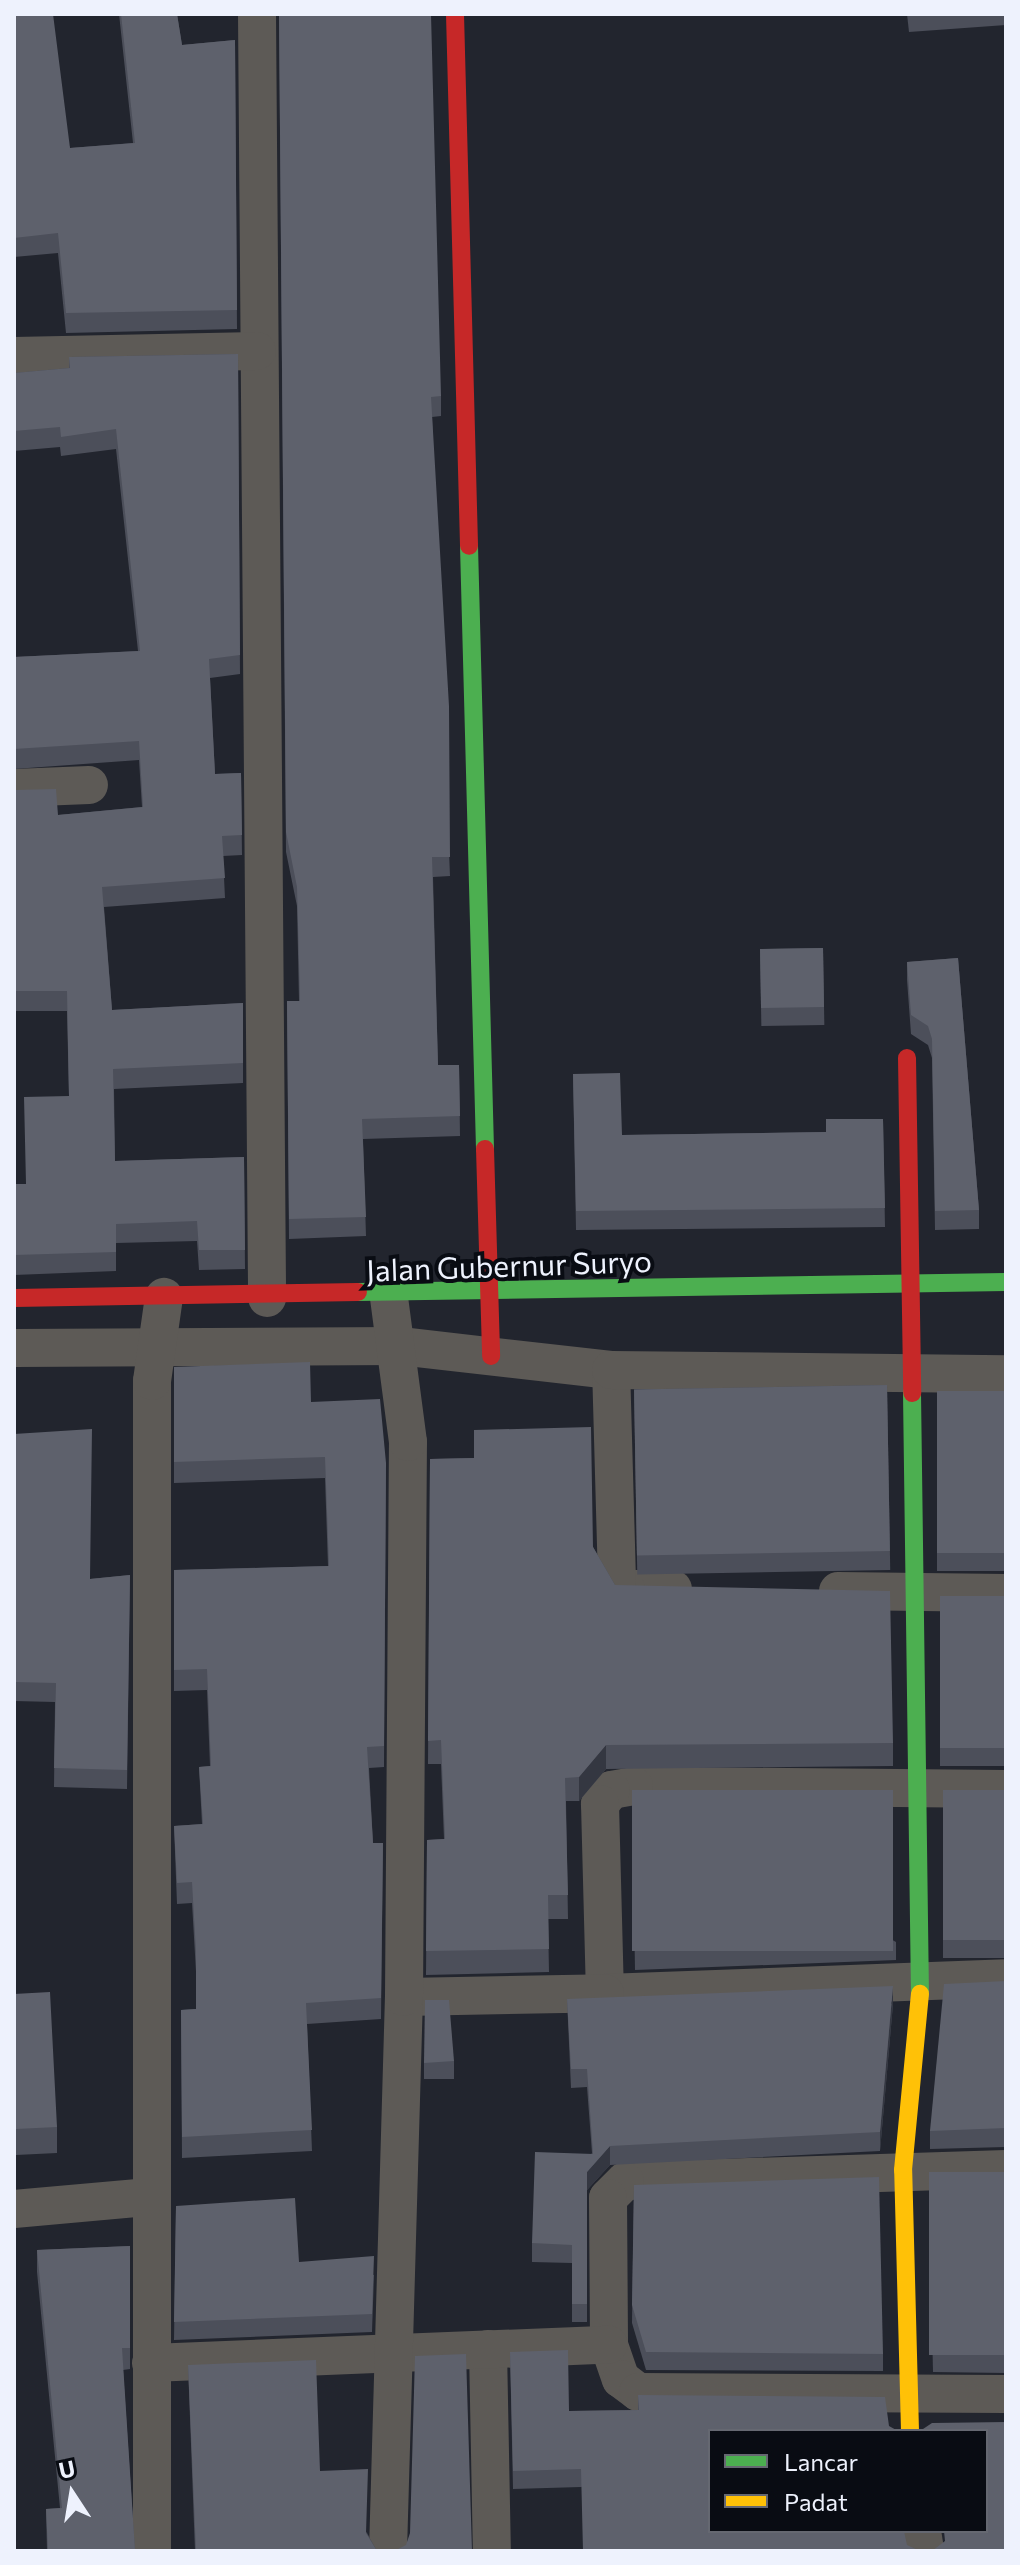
<!DOCTYPE html>
<style>
body{margin:0}
#map{position:relative;width:1020px;height:2565px;overflow:hidden;background:#22252e;font-family:Commissioner,sans-serif}
div>[style]{position:absolute}
[style*='--x']{left:calc(var(--x)*1px);top:calc(var(--y)*1px);width:calc(var(--w)*1px);rotate:calc(var(--a)*1deg)}
.street>*{height:38px;margin:-19px;padding:0 19px;transform-origin:19px;border-radius:19px;background:#5d5a56}
.fast>*{height:18px;margin:-9px;padding:0 9px;transform-origin:9px;border-radius:9px;background:#4caf50}
.slow>*{height:18px;margin:-9px;padding:0 9px;transform-origin:9px;border-radius:9px;background:#ffc107}
.jam>*{height:18px;margin:-9px;padding:0 9px;transform-origin:9px;border-radius:9px;background:#c62828}
.wall>*{inset:0;background:#4c4f5a;transform-origin:0 0}
.shaded-wall>*{inset:0;background:#343741}
.building>*{inset:0;background:#5e616c;transform-origin:0 0}
span{translate:-50% -50%;white-space:nowrap;text-align:center;line-height:1.15;-webkit-text-stroke:8px #090c13;paint-order:stroke}
.street-label{font-size:30px;color:#eef2fd}
.frame{position:absolute;inset:0;border:16px solid #eef2fd;pointer-events:none}
.legend{position:absolute;left:708px;top:2429px;width:280px;height:104px;box-sizing:border-box;background:#090c13;border:2px solid #656871;margin:0;padding:10px 14px;list-style:none;font-size:24px;color:#eef2fd}
.legend li{display:flex;align-items:center;gap:16px;height:40px}
.legend b{width:40px;border:2px solid #656871}
.north{position:absolute;left:32px;top:2453px;width:80px;height:80px;-webkit-text-stroke:6px #090c13;paint-order:stroke;rotate:348deg;font-size:22px;font-weight:700;line-height:32px;text-align:center;color:#eef2fd}
.north::after{content:'';display:block;margin:auto;width:28px;height:36px;background:#eef2fd;clip-path:polygon(50% 0,100% 100%,50% 72%,0 100%)}
</style>
<div id="map">
<div class="street">
<i style="--x:257;--y:14;--w:1284;--a:89.55"></i>
<i style="--x:14;--y:356;--w:243;--a:-1.2"></i>
<i style="--x:14;--y:788;--w:75;--a:-2.3"></i>
<i style="--x:14;--y:1348;--w:386;--a:-0.3"></i>
<i style="--x:400;--y:1346;--w:212;--a:6.5"></i>
<i style="--x:673;--y:1589;--w:47;--a:180"></i>
<i style="--x:626;--y:1589;--w:12;--a:-138"></i>
<i style="--x:617;--y:1581;--w:211;--a:-91.6"></i>
<i style="--x:611;--y:1370;--w:395;--a:0.6"></i>
<i style="--x:838;--y:1591;--w:168;--a:0.7"></i>
<i style="--x:1006;--y:1789;--w:372;--a:-179.5"></i>
<i style="--x:634;--y:1786;--w:23;--a:170"></i>
<i style="--x:611;--y:1790;--w:18;--a:128"></i>
<i style="--x:600;--y:1804;--w:189;--a:88.5"></i>
<i style="--x:605;--y:1993;--w:401;--a:-2.1"></i>
<i style="--x:404;--y:1997;--w:201;--a:-1.1"></i>
<i style="--x:1006;--y:2169;--w:381;--a:178.2"></i>
<i style="--x:625;--y:2181;--w:24;--a:135"></i>
<i style="--x:608;--y:2198;--w:147;--a:89.6"></i>
<i style="--x:609;--y:2345;--w:36;--a:71"></i>
<i style="--x:621;--y:2379;--w:21;--a:37"></i>
<i style="--x:638;--y:2392;--w:368;--a:0.3"></i>
<i style="--x:14;--y:2209;--w:136;--a:-5.1"></i>
<i style="--x:488;--y:2349;--w:202;--a:88.9"></i>
<i style="--x:151;--y:2363;--w:458;--a:-2.3"></i>
<i style="--x:922;--y:2531;--w:20;--a:81"></i>
<i style="--x:152;--y:2551;--w:1170;--a:-90"></i>
<i style="--x:152;--y:1381;--w:85;--a:-81.9"></i>
<i style="--x:388;--y:2551;--w:554;--a:-88.35"></i>
<i style="--x:404;--y:1997;--w:555;--a:-89.59"></i>
<i style="--x:408;--y:1442;--w:145;--a:-97.5"></i>
</div>
<div class="fast">
<i style="--x:469;--y:546;--w:603;--a:88.48"></i>
<i style="--x:358;--y:1292;--w:648;--a:-0.88"></i>
<i style="--x:912;--y:1393;--w:601;--a:89.24"></i>
</div>
<div class="slow">
<i style="--x:910;--y:2431;--w:261;--a:-91.5"></i>
<i style="--x:903;--y:2170;--w:177;--a:-84.5"></i>
</div>
<div class="jam">
<i style="--x:455;--y:14;--w:532;--a:88.49"></i>
<i style="--x:907;--y:1058;--w:335;--a:89.1"></i>
<i style="--x:485;--y:1149;--w:207;--a:88.3"></i>
<i style="--x:14;--y:1298;--w:344;--a:-1"></i>
</div>
<div class="wall">
<i style="clip-path:polygon(14px 14px,70px 148px,133px 143px,119px 14px,177px 14px,182px 45px,235px 40px,237px 329px,66px 333px,58px 253px,14px 257px)"></i>
<i style="clip-path:polygon(279px 14px,441px 396px,441px 416px,432px 417px,450px 876px,433px 877px,438px 1065px,459px 1065px,460px 1136px,363px 1139px,366px 1236px,289px 1239px,287px 1001px,299px 1001px,297px 906px,286px 852px)"></i>
<i style="clip-path:polygon(907px 14px,1006px 14px,1006px 25px,909px 32px)"></i>
<i style="clip-path:polygon(238px 354px,240px 674px,210px 678px,215px 774px,241px 773px,242px 855px,223px 856px,225px 898px,104px 907px,112px 1010px,243px 1003px,243px 1083px,114px 1089px,115px 1161px,244px 1157px,245px 1269px,199px 1270px,197px 1241px,116px 1243px,116px 1271px,14px 1275px,14px 1184px,26px 1184px,69px 1096px,67px 1011px,14px 1011px,14px 790px,58px 815px,142px 807px,139px 760px,14px 769px,14px 657px,138px 651px,116px 449px,61px 456px,60px 447px,14px 451px,14px 373px,69px 368px,69px 357px)"></i>
<i style="left:823px;top:948px;width:77px;height:63px;rotate:89deg"></i>
<i style="clip-path:polygon(958px 958px,979px 1210px,979px 1229px,935px 1230px,932px 1058px,928px 1045px,911px 1034px,907px 980px,907px 962px)"></i>
<i style="clip-path:polygon(573px 1074px,622px 1135px,826px 1132px,883px 1119px,885px 1227px,576px 1230px)"></i>
<i style="clip-path:polygon(174px 1367px,311px 1402px,386px 1463px,384px 1767px,369px 1768px,373px 1843px,383px 1843px,381px 2019px,307px 2024px,312px 2151px,182px 2158px,181px 2010px,196px 2009px,196px 1972px,192px 1903px,177px 1904px,174px 1826px,202px 1824px,199px 1767px,210px 1766px,207px 1690px,174px 1691px,174px 1570px,328px 1566px,325px 1478px,174px 1483px)"></i>
<i style="left:887px;top:1385px;width:185px;height:253px;rotate:89deg"></i>
<i style="left:1006px;top:1391px;width:180px;height:69px;rotate:90deg"></i>
<i style="clip-path:polygon(474px 1430px,593px 1547px,615px 1585px,893px 1743px,893px 1766px,606px 1769px,579px 1801px,566px 1801px,568px 1919px,548px 1919px,549px 1972px,426px 1975px,427px 1840px,444px 1839px,441px 1764px,428px 1764px,430px 1459px,474px 1458px)"></i>
<i style="clip-path:polygon(14px 1434px,90px 1579px,130px 1575px,127px 1789px,54px 1787px,55px 1702px,14px 1701px)"></i>
<i style="left:940px;top:1596px;width:66px;height:170px"></i>
<i style="clip-path:polygon(632px 1790px,896px 1942px,896px 1960px,635px 1970px)"></i>
<i style="left:1006px;top:1790px;width:168px;height:63px;rotate:90deg"></i>
<i style="clip-path:polygon(1006px 1981px,1006px 2147px,930px 2149px,930px 2131px)"></i>
<i style="clip-path:polygon(14px 1994px,57px 2127px,57px 2153px,16px 2155px,16px 2175px,14px 2175px)"></i>
<i style="clip-path:polygon(567px 1999px,893px 2004px,880px 2151px,610px 2165px,587px 2190px,587px 2322px,572px 2322px,572px 2263px,532px 2262px,532px 2243px,592px 2153px,587px 2087px,571px 2088px)"></i>
<i style="left:454px;top:2061px;width:18px;height:30px;rotate:90deg"></i>
<i style="clip-path:polygon(1006px 2172px,1006px 2373px,933px 2372px,929px 2193px)"></i>
<i style="clip-path:polygon(634px 2185px,883px 2354px,883px 2371px,646px 2370px,632px 2323px)"></i>
<i style="clip-path:polygon(176px 2206px,299px 2262px,374px 2275px,372px 2332px,174px 2340px)"></i>
<i style="clip-path:polygon(130px 2246px,130px 2369px,123px 2370px,135px 2551px,47px 2551px,46px 2509px,60px 2508px,37px 2272px,37px 2250px)"></i>
<i style="clip-path:polygon(510px 2352px,569px 2411px,638px 2410px,638px 2395px,889px 2426px,581px 2487px,513px 2489px)"></i>
<i style="clip-path:polygon(188px 2365px,320px 2471px,367px 2533px,377px 2551px,195px 2551px)"></i>
</div>
<div class="shaded-wall">
<i style="clip-path:polygon(606px 1745px,606px 1769px,579px 1801px,579px 1777px)"></i>
<i style="clip-path:polygon(893px 1986px,893px 2004px,880px 2151px,880px 2132px)"></i>
<i style="clip-path:polygon(610px 2146px,610px 2165px,587px 2190px,587px 2322px,587px 2172px)"></i>
</div>
<div class="building">
<i style="clip-path:polygon(14px 14px,53px 14px,70px 148px,135px 143px,121px 14px,177px 14px,182px 45px,235px 40px,237px 310px,66px 313px,58px 233px,14px 238px)"></i>
<i style="clip-path:polygon(279px 14px,431px 14px,441px 396px,431px 397px,449px 706px,450px 857px,432px 857px,438px 1065px,459px 1065px,460px 1116px,362px 1119px,366px 1217px,289px 1219px,287px 1001px,300px 1001px,297px 887px,286px 832px)"></i>
<i style="clip-path:polygon(238px 354px,240px 655px,209px 659px,215px 774px,241px 773px,242px 835px,222px 836px,225px 878px,102px 887px,112px 1010px,243px 1003px,243px 1063px,113px 1069px,115px 1161px,244px 1157px,245px 1250px,199px 1250px,197px 1221px,116px 1224px,116px 1252px,14px 1255px,14px 1184px,26px 1184px,24px 1097px,69px 1096px,67px 991px,14px 991px,14px 790px,56px 789px,58px 815px,143px 807px,139px 741px,14px 749px,14px 657px,140px 651px,116px 429px,61px 437px,60px 427px,14px 431px,14px 373px,70px 368px,69px 357px)"></i>
<i style="left:823px;top:948px;width:59px;height:63px;rotate:89deg"></i>
<i style="clip-path:polygon(958px 958px,979px 1210px,935px 1211px,932px 1039px,928px 1026px,911px 1015px,907px 962px)"></i>
<i style="clip-path:polygon(620px 1073px,622px 1135px,826px 1132px,826px 1119px,883px 1119px,885px 1208px,576px 1211px,573px 1074px)"></i>
<i style="clip-path:polygon(310px 1362px,311px 1402px,380px 1399px,386px 1463px,384px 1746px,367px 1747px,373px 1843px,383px 1843px,381px 1998px,306px 2003px,312px 2130px,182px 2137px,181px 2010px,196px 2009px,196px 1952px,192px 1882px,177px 1883px,174px 1826px,203px 1824px,199px 1767px,211px 1766px,207px 1669px,174px 1670px,174px 1570px,329px 1566px,325px 1457px,174px 1462px,174px 1367px)"></i>
<i style="left:887px;top:1385px;width:166px;height:253px;rotate:89deg"></i>
<i style="left:1006px;top:1391px;width:162px;height:69px;rotate:90deg"></i>
<i style="clip-path:polygon(591px 1427px,593px 1547px,615px 1585px,890px 1591px,893px 1743px,606px 1745px,579px 1777px,565px 1778px,568px 1895px,548px 1895px,549px 1949px,426px 1951px,427px 1840px,445px 1839px,441px 1740px,428px 1741px,430px 1459px,474px 1458px,474px 1430px)"></i>
<i style="clip-path:polygon(92px 1429px,90px 1579px,130px 1575px,127px 1770px,54px 1768px,56px 1683px,14px 1682px,14px 1434px)"></i>
<i style="left:940px;top:1596px;width:66px;height:152px"></i>
<i style="left:632px;top:1790px;width:261px;height:161px"></i>
<i style="left:1006px;top:1790px;width:150px;height:63px;rotate:90deg"></i>
<i style="clip-path:polygon(1006px 1981px,1006px 2128px,930px 2131px,944px 1984px)"></i>
<i style="clip-path:polygon(893px 1986px,880px 2132px,610px 2146px,587px 2172px,587px 2304px,572px 2304px,572px 2245px,532px 2243px,535px 2152px,593px 2154px,587px 2069px,571px 2069px,567px 1999px)"></i>
<i style="clip-path:polygon(50px 1992px,57px 2127px,16px 2129px,16px 2149px,14px 2149px,14px 1994px)"></i>
<i style="clip-path:polygon(425px 2000px,449px 2000px,454px 2061px,424px 2063px)"></i>
<i style="left:1006px;top:2172px;width:183px;height:77px;rotate:90deg"></i>
<i style="clip-path:polygon(879px 2177px,883px 2354px,646px 2352px,632px 2305px,634px 2185px)"></i>
<i style="clip-path:polygon(295px 2198px,299px 2262px,374px 2256px,372px 2314px,174px 2322px,176px 2206px)"></i>
<i style="clip-path:polygon(130px 2246px,130px 2348px,122px 2348px,135px 2550px,48px 2551px,46px 2509px,62px 2508px,37px 2250px)"></i>
<i style="clip-path:polygon(568px 2350px,569px 2411px,639px 2410px,638px 2395px,885px 2397px,889px 2426px,898px 2431px,710px 2431px,710px 2531px,904px 2531px,907px 2545px,920px 2551px,583px 2551px,581px 2469px,513px 2471px,510px 2352px)"></i>
<i style="clip-path:polygon(466px 2354px,472px 2551px,394px 2551px,406px 2545px,410px 2533px,415px 2356px)"></i>
<i style="clip-path:polygon(316px 2360px,320px 2471px,368px 2469px,366px 2533px,377px 2551px,196px 2551px,188px 2365px)"></i>
<i style="clip-path:polygon(1006px 2422px,1006px 2551px,932px 2551px,945px 2541px,944px 2531px,986px 2531px,986px 2431px,920px 2431px,932px 2423px)"></i>
</div>
<div class="street-label">
<span style="left:509px;top:1265px;rotate:-2deg">Jalan Gubernur Suryo</span>
</div>
<div class="frame"></div>
<ul class="legend">
<li><b style="height:10px;background:#4caf50"></b>Lancar</li>
<li><b style="height:10px;background:#ffc107"></b>Padat</li>
</ul>
<div class="north">U</div>
</div>
